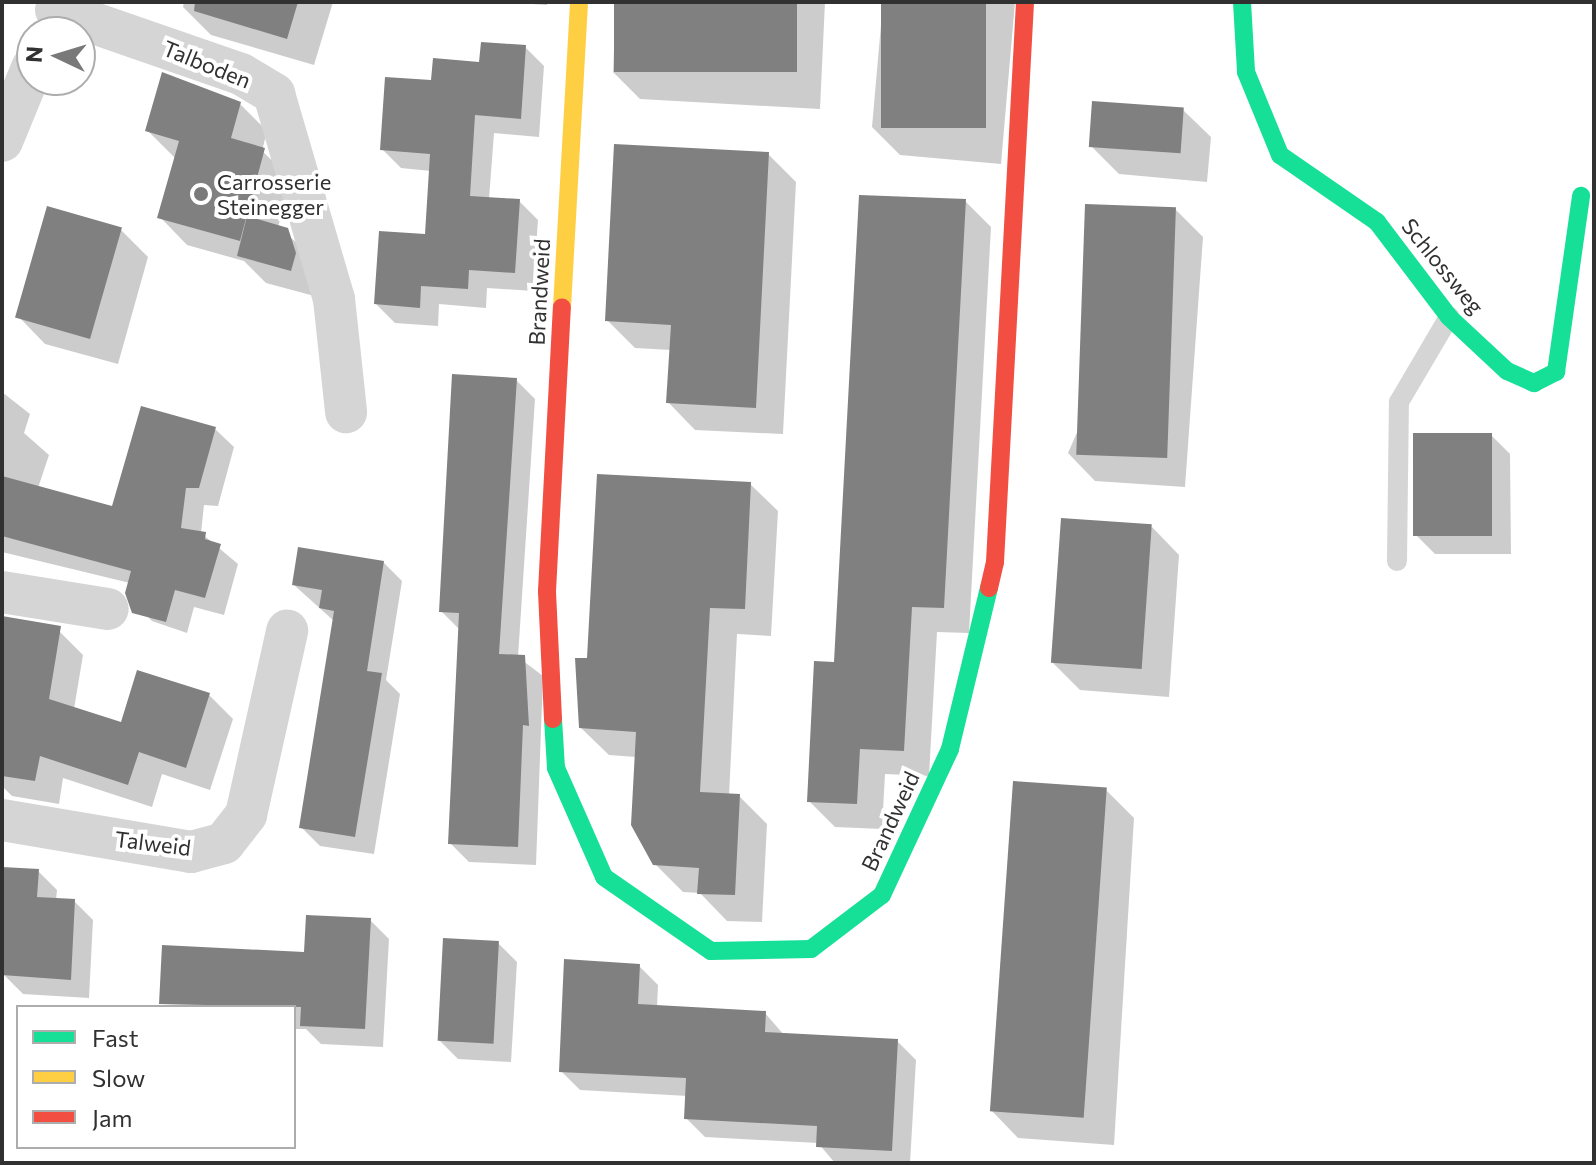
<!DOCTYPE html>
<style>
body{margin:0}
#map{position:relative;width:1596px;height:1165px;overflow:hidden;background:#fff;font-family:Commissioner,sans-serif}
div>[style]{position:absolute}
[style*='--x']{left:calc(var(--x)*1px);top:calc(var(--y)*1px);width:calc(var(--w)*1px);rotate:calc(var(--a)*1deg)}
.shadow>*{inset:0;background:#0003}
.building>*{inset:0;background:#808080;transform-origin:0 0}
.lane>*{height:20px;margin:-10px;padding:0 10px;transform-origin:10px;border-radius:10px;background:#d5d5d5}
.street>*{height:42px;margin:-21px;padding:0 21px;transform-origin:21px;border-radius:21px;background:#d5d5d5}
.fast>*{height:18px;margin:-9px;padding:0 9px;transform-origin:9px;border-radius:9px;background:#16e098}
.slow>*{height:18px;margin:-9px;padding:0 9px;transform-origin:9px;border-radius:9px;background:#ffcf43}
.jam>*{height:18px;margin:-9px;padding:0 9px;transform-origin:9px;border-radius:9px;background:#f24e42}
.dots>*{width:22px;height:22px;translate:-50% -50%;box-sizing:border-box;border:4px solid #fff;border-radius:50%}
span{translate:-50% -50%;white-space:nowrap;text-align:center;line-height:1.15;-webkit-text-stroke:8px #fff;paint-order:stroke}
.street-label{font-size:22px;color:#313131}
.poi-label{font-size:22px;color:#313131}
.left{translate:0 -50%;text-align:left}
.frame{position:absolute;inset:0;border:4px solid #313131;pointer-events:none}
.legend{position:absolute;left:16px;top:1005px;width:280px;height:144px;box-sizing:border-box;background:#fff;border:2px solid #adadad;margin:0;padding:10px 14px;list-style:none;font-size:24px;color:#313131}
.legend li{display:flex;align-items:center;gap:16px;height:40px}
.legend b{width:40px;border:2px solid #adadad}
.north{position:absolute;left:16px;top:16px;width:80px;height:80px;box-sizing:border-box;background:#fff;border:2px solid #adadad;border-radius:50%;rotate:274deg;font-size:22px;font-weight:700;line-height:32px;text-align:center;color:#313131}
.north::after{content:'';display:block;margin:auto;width:28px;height:36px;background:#797979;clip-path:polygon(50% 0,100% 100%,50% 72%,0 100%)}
</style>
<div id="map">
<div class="shadow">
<i style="clip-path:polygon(184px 2px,333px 2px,314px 65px,211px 35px,183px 7px)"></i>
<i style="clip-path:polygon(498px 2px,547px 2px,547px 5px)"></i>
<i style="clip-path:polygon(616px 2px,825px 2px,820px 109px,640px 99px,613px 72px)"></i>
<i style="clip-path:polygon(883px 2px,1015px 2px,1001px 164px,900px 155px,872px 127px)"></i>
<i style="clip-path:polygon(525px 47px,544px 66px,539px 137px,494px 133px,489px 199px,519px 201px,538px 220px,533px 291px,487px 288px,486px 308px,439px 304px,438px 326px,395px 323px,376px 304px,427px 236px,431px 171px,401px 168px,382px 149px,433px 82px)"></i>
<i style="clip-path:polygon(240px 104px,267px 131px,262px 151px,292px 179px,278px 227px,315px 258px,318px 297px,266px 283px,244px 261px,187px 245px,160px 217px,176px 159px,148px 131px)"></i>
<i style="clip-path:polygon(1183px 110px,1211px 137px,1207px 182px,1119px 174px,1091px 146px)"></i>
<i style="clip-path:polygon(768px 154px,796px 182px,783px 434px,695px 430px,668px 402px,671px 350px,635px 348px,607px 320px)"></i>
<i style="clip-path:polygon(965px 201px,991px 227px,969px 633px,937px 632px,929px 776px,885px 774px,882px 829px,835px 827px,809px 801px,836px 664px)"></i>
<i style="clip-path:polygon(1175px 209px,1203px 237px,1185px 487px,1095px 481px,1068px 453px)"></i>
<i style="clip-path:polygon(120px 229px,148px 257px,118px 364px,45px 344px,18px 316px)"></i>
<i style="clip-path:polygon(516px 380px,535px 399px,518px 657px,543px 676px,536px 865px,469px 862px,450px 843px,460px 630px,441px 611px)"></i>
<i style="clip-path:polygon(2px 392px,30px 414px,24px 433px,49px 455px,38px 488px,114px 508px,215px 429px,234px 447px,218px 506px,204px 505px,201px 533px,238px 564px,224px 615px,194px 607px,187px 633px,152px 621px,132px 601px,130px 583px,2px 552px)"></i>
<i style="clip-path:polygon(1491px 435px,1510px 454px,1511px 554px,1435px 554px,1416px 535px)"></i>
<i style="clip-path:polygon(750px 484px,778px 511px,771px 636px,737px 634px,729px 796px,739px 796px,767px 824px,762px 922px,727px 921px,700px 893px,683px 892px,655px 864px,636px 757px,609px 755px,581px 728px,589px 660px)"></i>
<i style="clip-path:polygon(1152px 527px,1179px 555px,1169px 697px,1080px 690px,1052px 662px)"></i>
<i style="clip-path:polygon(383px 562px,402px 581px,386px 680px,400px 694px,374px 854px,320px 846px,301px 827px,334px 621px,294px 585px)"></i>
<i style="clip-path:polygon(59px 631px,83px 655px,74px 709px,122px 725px,209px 695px,233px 719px,210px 790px,162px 774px,152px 807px,63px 778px,59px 804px,12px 796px,2px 786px,2px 691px)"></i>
<i style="clip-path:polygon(1106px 790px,1134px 818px,1114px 1145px,1018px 1138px,991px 1110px)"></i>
<i style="clip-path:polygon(2px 869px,38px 871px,57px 890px,56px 900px,74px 901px,93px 920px,89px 998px,23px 994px,4px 975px)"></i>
<i style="clip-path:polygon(370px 920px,389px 939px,383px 1047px,321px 1044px,306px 1029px,294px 1029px,294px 1007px,161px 1004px,306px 955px)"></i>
<i style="clip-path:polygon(498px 943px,517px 962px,511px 1062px,458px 1059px,439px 1040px)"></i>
<i style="clip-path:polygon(639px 966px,658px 985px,657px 1007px,765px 1013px,784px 1035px,897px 1041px,916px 1060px,910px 1163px,835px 1163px,818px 1143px,705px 1137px,686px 1118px,688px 1096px,580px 1090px,561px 1071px)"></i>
</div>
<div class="building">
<i style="clip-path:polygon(195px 2px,298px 2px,287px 39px,194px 11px)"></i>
<i style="left:614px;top:2px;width:183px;height:70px"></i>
<i style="left:881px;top:2px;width:105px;height:126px"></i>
<i style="clip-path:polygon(481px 42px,526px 45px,521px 119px,475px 115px,470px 196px,520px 199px,515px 273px,469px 270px,468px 289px,421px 286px,420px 308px,374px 304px,379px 231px,425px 234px,430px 154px,380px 150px,385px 77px,431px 80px,433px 58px,479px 62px)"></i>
<i style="clip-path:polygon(162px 72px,241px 102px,231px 138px,265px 148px,240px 241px,157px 218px,179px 141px,145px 131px)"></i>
<i style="left:1092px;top:101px;width:92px;height:46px;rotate:4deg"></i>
<i style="clip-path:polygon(614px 144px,769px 152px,756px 408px,666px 403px,671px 325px,605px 321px)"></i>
<i style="clip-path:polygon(859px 195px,966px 199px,944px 608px,912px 607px,904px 751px,860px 749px,857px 804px,807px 802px,814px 661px,834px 662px)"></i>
<i style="left:1085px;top:204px;width:91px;height:251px;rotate:2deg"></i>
<i style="left:47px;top:206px;width:78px;height:116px;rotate:16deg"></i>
<i style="clip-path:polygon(247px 216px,288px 228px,296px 253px,291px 271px,237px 256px)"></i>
<i style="clip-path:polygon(452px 374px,517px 378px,499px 654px,525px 655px,529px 726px,523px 725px,518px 847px,448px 844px,459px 613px,439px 612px)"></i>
<i style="clip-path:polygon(141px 406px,216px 427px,199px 488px,186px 488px,181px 528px,206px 532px,205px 539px,221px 544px,205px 598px,175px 590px,166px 622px,132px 613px,125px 593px,131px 571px,2px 536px,2px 476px,112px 506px)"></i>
<i style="left:1413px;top:433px;width:79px;height:103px"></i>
<i style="clip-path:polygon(597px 474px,751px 482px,745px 609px,710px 608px,700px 792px,740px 794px,735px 895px,697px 894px,699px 868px,653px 865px,631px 825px,636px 732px,579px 728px,575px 658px,587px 658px)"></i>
<i style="left:1061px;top:518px;width:91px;height:145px;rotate:4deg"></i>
<i style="clip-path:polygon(298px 547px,384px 561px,367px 671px,382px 673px,355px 837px,299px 828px,334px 611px,319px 608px,322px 590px,292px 585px)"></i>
<i style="clip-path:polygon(2px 616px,61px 626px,49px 699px,121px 722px,137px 670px,210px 693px,186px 768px,139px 752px,128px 785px,40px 756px,35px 781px,2px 776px)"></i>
<i style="left:1013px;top:781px;width:94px;height:331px;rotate:4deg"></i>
<i style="clip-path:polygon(2px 867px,39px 869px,37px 897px,75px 899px,71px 980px,2px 975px)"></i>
<i style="clip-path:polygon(306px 915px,371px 918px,365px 1029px,300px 1026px,301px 1007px,159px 1004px,162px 945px,304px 952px)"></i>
<i style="left:443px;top:938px;width:56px;height:103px;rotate:3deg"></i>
<i style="clip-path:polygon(564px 959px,640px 964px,638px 1004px,766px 1011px,765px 1032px,898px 1039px,892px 1151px,816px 1147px,817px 1126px,684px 1119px,686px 1078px,559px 1072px)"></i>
</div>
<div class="lane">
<i style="--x:1397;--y:561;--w:159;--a:-89.3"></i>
<i style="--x:1399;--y:402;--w:99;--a:-59.5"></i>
</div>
<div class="street">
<i style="--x:56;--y:10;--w:196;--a:19.1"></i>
<i style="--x:241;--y:74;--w:39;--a:31"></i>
<i style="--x:274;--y:94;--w:214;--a:73.7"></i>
<i style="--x:334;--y:299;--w:114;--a:83.9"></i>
<i style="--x:2;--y:141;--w:79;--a:-67.7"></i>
<i style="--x:2;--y:592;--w:107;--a:9.1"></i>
<i style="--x:2;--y:820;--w:192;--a:9.6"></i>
<i style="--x:191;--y:852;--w:34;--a:-15"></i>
<i style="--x:224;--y:843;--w:36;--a:-52"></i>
<i style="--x:246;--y:815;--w:189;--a:-77.4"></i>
</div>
<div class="fast">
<i style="--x:1242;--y:2;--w:70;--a:86.7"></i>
<i style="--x:1246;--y:72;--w:90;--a:67.7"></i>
<i style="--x:1280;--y:155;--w:118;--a:34.6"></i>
<i style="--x:1377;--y:222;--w:119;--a:52.8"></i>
<i style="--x:1449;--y:317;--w:79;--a:43"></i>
<i style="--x:1507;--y:371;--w:30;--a:24"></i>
<i style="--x:1534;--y:383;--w:25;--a:-27"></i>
<i style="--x:1556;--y:372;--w:178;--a:-81.9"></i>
<i style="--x:553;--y:719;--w:49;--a:86.5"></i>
<i style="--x:556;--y:768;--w:119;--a:66.2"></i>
<i style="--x:604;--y:877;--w:130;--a:34.7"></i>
<i style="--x:711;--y:951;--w:100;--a:-1.1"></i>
<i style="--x:811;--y:949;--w:89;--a:-37.3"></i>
<i style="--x:882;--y:895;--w:161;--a:-65"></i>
<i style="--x:950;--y:749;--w:166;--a:-76.4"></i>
</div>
<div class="slow">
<i style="--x:562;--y:307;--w:305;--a:-86.8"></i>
</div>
<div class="jam">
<i style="--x:989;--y:588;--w:27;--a:-77"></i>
<i style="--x:995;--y:562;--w:561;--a:-86.93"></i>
<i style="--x:553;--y:719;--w:128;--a:-92.7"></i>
<i style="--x:547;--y:591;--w:284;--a:-87"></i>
</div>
<div class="dots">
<i style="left:201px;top:194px;background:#797979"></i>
</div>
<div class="street-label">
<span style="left:207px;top:64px;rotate:22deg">Talboden</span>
<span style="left:1443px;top:266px;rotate:51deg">Schlossweg</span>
<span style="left:539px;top:292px;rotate:-87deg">Brandweid</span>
<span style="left:890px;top:821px;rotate:-65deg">Brandweid</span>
<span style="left:153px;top:843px;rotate:7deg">Talweid</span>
</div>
<div class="poi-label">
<span class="left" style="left:217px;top:194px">Carrosserie<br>Steinegger</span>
</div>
<div class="frame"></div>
<ul class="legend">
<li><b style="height:10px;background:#16e098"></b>Fast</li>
<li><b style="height:10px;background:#ffcf43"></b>Slow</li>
<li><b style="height:10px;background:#f24e42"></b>Jam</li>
</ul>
<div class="north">N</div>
</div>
